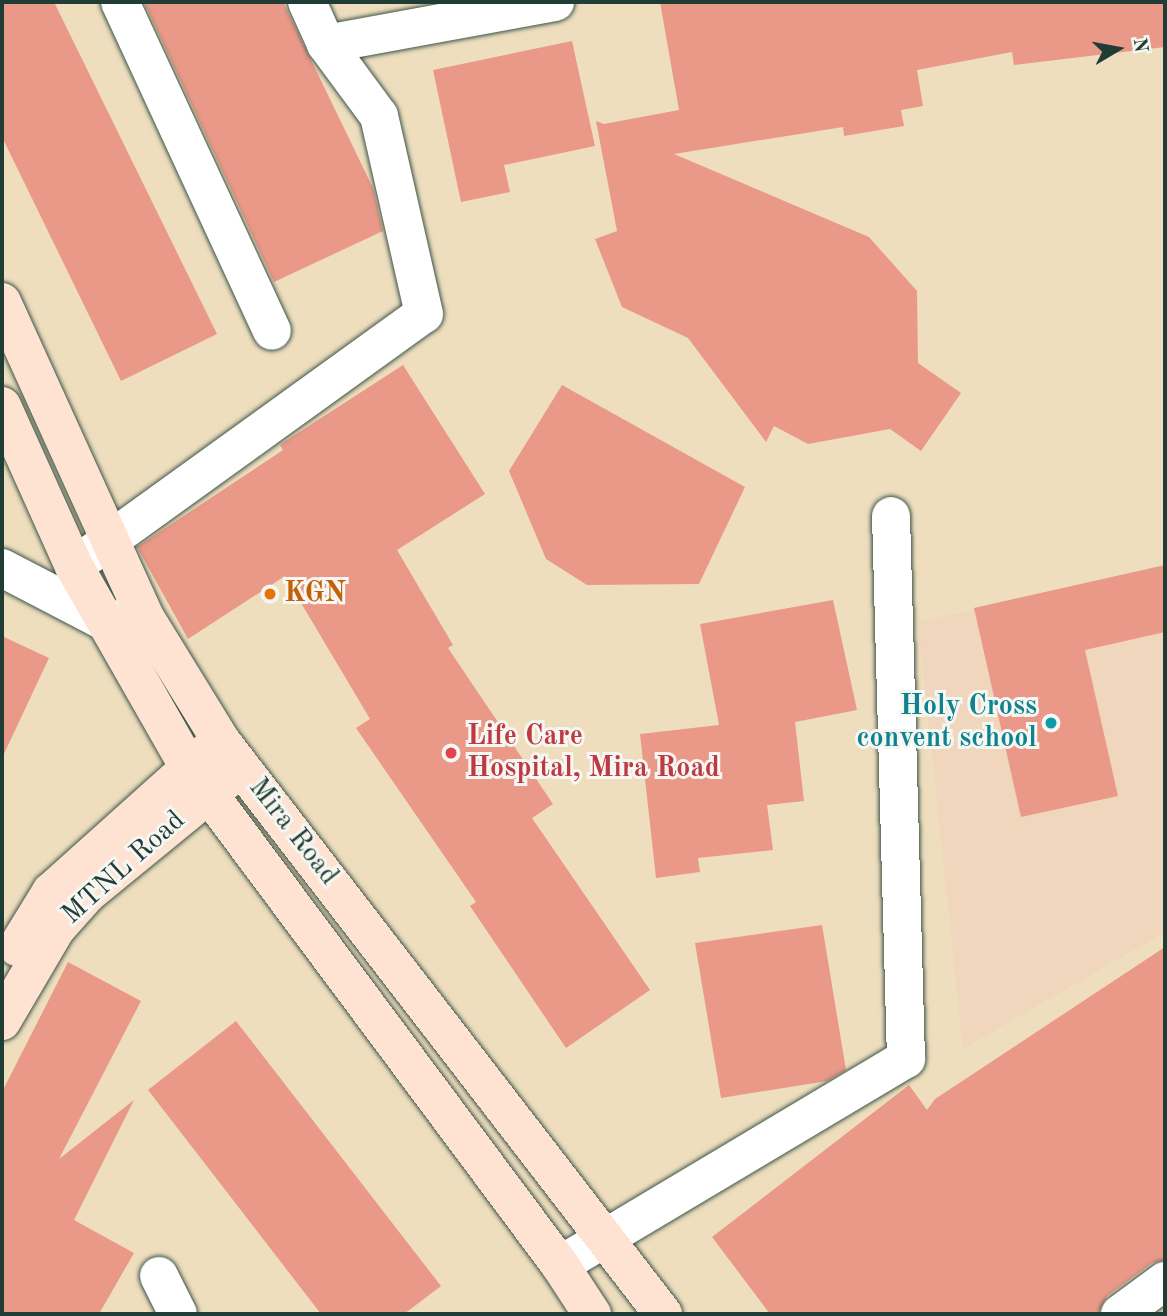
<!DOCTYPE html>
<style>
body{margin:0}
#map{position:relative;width:1167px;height:1316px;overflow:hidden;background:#eedebe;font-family:"Old Standard TT",serif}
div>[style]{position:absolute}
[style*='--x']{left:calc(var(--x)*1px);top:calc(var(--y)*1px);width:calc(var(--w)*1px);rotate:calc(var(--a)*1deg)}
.built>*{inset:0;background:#f0d6bc}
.building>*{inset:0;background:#ea9988}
.roads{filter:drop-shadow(0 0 2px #3e5549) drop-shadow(0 0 2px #3e5549)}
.street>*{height:38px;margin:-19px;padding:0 19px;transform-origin:19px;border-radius:19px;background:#fff}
.secondary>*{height:38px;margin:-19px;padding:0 19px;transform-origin:19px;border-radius:19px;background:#fee3d2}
.dots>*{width:19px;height:19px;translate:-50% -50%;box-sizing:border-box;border:4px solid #f6f6f2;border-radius:50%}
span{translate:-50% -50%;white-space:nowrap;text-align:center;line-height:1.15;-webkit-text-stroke:6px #f6f6f2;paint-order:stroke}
.food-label{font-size:28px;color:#c56008;font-weight:700}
.left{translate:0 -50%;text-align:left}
.culture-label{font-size:28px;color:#0d838f;font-weight:700}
.right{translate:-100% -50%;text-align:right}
.health-label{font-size:28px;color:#be3a42;font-weight:700}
.street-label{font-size:28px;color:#1f3d34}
.frame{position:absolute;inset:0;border:4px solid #1f3d34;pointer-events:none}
.north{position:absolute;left:1083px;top:14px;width:70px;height:70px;-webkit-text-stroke:5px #f6f6f2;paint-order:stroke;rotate:80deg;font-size:19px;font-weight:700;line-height:28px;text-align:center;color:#1f3d34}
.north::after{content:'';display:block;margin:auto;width:24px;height:32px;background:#1f3d34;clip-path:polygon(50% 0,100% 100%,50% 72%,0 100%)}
</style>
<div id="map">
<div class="built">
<i style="clip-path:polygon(1165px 565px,1165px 932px,963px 1049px,918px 622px)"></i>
</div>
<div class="building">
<i style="clip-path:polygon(2px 2px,54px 2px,217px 334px,121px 381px,2px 137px)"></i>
<i style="clip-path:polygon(144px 2px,283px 2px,373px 188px,383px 231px,274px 282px)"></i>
<i style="clip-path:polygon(660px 2px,1165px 2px,1165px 47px,1014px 65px,1012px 52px,917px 70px,923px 106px,901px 110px,904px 126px,844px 136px,843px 127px,674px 154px,869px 237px,917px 291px,918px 363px,961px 393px,921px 451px,890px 429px,808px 444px,774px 426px,766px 442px,688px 338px,622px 307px,595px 239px,617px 231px,596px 121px,604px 124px,679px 110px)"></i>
<i style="clip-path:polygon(572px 41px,595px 146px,504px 165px,510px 192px,461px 202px,433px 70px)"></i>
<i style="clip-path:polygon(403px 365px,485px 494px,397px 550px,453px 645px,448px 648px,553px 804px,532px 818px,650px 990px,566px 1048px,470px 906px,476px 902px,356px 728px,370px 719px,285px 576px,188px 639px,137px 547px,283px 450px,280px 445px,284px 442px)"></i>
<i style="clip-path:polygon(562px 385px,745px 487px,699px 584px,587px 585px,546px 559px,509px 471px)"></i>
<i style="clip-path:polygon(1165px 565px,1165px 632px,1085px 650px,1118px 796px,1021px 817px,974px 608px)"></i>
<i style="clip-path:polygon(833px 600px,857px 710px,795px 722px,804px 801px,767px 805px,773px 850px,698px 858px,700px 872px,656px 878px,640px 734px,719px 725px,700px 624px)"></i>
<i style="clip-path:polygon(2px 636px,49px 658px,2px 758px)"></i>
<i style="clip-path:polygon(822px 925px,846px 1070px,827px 1081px,721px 1098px,695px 943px)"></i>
<i style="clip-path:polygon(1165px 947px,1165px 1260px,1152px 1263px,1107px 1296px,1098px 1314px,770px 1314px,712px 1237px,909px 1085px,927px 1110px,935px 1099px)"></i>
<i style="clip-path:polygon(68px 962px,141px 1001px,59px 1159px,134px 1100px,74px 1220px,134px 1253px,99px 1314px,2px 1314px,2px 1092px)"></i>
<i style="clip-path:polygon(236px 1021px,441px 1286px,404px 1314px,321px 1314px,148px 1090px)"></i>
</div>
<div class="roads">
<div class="street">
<i style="--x:120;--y:2;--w:362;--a:65.2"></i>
<i style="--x:326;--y:44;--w:233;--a:-10.4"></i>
<i style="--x:74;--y:566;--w:431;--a:-35.8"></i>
<i style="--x:424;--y:314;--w:203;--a:-102.8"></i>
<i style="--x:379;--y:116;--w:89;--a:-126.4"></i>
<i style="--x:326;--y:44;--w:46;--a:-114.3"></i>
<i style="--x:2;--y:568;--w:113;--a:27.5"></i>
<i style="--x:102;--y:620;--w:21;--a:-3"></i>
<i style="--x:560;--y:1265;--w:403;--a:-30.8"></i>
<i style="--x:906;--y:1059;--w:543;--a:-91.58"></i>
<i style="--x:159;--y:1276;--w:42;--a:63.4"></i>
<i style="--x:1120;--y:1314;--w:56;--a:-36.3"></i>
</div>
<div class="secondary">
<i style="--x:2;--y:302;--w:348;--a:65.6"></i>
<i style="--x:146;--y:619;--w:143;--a:58.4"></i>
<i style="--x:221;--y:741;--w:724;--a:52.35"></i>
<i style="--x:2;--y:406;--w:175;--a:65.8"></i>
<i style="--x:74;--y:566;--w:230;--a:60.3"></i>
<i style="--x:188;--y:766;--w:622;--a:53.3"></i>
<i style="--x:560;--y:1265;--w:59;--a:56.9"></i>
<i style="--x:17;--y:947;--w:65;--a:-58.3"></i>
<i style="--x:51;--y:892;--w:211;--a:-41.9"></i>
<i style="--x:2;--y:1021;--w:107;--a:-59.6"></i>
<i style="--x:56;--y:929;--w:47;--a:-48.5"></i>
<i style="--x:87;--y:894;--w:185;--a:-39.3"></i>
</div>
</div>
<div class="dots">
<i style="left:270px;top:594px;background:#e8710a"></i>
<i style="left:1051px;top:723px;background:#0f9aa8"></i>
<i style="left:451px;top:753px;background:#e0444e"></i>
</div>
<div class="food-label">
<span class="left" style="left:284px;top:594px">KGN</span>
</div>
<div class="culture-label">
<span class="right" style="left:1037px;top:723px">Holy Cross<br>convent school</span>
</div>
<div class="health-label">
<span class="left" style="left:467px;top:753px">Life Care<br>Hospital, Mira Road</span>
</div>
<div class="street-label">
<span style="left:293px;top:832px;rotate:52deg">Mira Road</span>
<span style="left:124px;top:868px;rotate:-42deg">MTNL Road</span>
</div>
<div class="frame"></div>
<div class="north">N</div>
</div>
